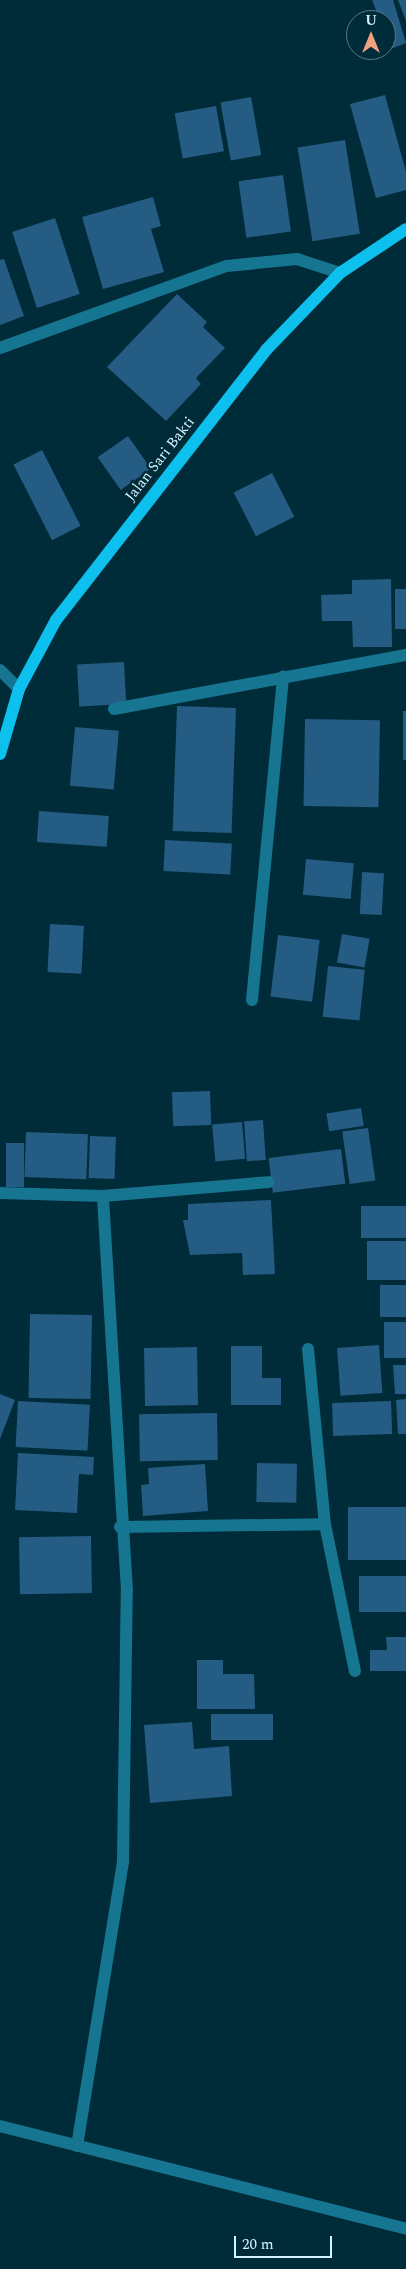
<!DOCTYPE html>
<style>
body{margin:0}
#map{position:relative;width:406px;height:2269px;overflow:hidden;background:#002b38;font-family:Spectral,serif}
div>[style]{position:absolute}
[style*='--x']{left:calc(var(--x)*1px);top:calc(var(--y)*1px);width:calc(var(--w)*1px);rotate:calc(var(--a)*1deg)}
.building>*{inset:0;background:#255c83;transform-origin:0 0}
.minor>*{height:12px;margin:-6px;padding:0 6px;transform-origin:6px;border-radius:6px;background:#167590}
.major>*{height:12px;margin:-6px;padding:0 6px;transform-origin:6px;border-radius:6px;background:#0dc0ed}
span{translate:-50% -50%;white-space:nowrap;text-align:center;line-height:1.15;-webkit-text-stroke:5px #002b38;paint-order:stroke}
.street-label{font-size:15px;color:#d5f3fe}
.north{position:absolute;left:346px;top:10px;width:50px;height:50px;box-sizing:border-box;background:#002b38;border:1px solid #557b87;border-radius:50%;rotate:0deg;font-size:14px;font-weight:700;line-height:20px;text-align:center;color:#d5f3fe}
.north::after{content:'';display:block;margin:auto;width:18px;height:22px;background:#f2a07f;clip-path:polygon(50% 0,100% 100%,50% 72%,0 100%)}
.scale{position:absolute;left:234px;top:2236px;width:98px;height:22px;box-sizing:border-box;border:2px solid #d5f3fe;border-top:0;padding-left:6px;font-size:15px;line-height:18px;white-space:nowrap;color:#d5f3fe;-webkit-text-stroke:4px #002b38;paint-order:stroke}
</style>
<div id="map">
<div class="building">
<i style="clip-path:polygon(372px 0,393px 0,406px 43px,391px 49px,386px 20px,380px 20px)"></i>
<i style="clip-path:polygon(398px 0,406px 0,406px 21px)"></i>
<i style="clip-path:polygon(385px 95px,406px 172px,406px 190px,376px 198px,350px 104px)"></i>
<i style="left:251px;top:97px;width:59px;height:31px;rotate:80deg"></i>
<i style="left:216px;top:106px;width:46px;height:42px;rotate:80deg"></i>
<i style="left:345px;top:140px;width:95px;height:48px;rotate:81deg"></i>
<i style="left:283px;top:175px;width:57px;height:45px;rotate:82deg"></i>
<i style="clip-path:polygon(153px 197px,161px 226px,151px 229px,164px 272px,103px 289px,82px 217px)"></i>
<i style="left:55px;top:218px;width:80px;height:45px;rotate:72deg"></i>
<i style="clip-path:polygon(4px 259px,24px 316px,0 325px,0 260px)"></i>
<i style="clip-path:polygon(177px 294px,207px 322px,203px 327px,225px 348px,196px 378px,201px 384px,166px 421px,107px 367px)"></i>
<i style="left:128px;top:436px;width:40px;height:37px;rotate:55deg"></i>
<i style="left:42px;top:450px;width:85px;height:32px;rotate:63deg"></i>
<i style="left:272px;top:473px;width:49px;height:43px;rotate:63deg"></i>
<i style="clip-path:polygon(391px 579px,392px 647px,353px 647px,352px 621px,322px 621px,321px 595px,352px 594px,352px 580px)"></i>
<i style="left:395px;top:589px;width:11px;height:40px"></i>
<i style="left:124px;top:662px;width:42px;height:47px;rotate:87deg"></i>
<i style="left:177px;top:706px;width:59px;height:125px;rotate:2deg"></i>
<i style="left:403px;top:711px;width:3px;height:49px"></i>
<i style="left:305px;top:719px;width:75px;height:87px;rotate:1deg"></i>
<i style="left:75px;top:727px;width:44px;height:59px;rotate:5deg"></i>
<i style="left:39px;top:811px;width:70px;height:31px;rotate:4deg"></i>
<i style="left:165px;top:840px;width:67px;height:31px;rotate:3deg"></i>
<i style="left:306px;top:859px;width:48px;height:36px;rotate:5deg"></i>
<i style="left:362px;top:872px;width:22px;height:42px;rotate:3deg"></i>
<i style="left:50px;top:924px;width:34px;height:48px;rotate:3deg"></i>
<i style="left:342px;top:934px;width:28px;height:29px;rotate:10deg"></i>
<i style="left:278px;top:935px;width:42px;height:62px;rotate:7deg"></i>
<i style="left:328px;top:966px;width:37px;height:51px;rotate:6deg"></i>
<i style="left:210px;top:1091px;width:34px;height:38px;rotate:88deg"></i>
<i style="left:361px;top:1108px;width:18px;height:35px;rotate:81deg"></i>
<i style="left:263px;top:1120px;width:40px;height:19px;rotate:86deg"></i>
<i style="left:242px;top:1122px;width:37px;height:30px;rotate:85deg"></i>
<i style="left:368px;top:1128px;width:53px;height:26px;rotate:82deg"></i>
<i style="left:26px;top:1132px;width:62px;height:45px;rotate:2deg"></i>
<i style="left:90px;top:1136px;width:26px;height:42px;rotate:2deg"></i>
<i style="left:6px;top:1143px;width:18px;height:44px"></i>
<i style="left:341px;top:1149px;width:35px;height:73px;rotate:83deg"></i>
<i style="clip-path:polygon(271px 1200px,275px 1274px,243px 1275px,242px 1253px,190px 1255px,183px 1220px,188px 1220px,188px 1204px)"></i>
<i style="left:406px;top:1206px;width:32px;height:45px;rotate:90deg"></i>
<i style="left:406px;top:1241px;width:39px;height:39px;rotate:90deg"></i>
<i style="left:406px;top:1285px;width:32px;height:26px;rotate:90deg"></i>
<i style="left:30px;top:1314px;width:62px;height:84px;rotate:1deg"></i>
<i style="left:384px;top:1322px;width:22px;height:36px"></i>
<i style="left:379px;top:1345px;width:48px;height:42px;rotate:86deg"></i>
<i style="clip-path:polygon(231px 1346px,262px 1346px,262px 1378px,281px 1378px,281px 1405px,231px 1405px)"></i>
<i style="left:197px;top:1347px;width:58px;height:53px;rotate:89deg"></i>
<i style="clip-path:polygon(393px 1365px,406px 1365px,406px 1394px,395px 1394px)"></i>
<i style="clip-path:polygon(0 1394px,15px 1400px,0 1439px)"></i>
<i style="clip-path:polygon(406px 1399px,406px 1434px,398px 1434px,396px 1400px)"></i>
<i style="left:18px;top:1401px;width:72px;height:46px;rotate:3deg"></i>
<i style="left:391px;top:1401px;width:33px;height:59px;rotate:88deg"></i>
<i style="left:217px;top:1413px;width:47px;height:78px;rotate:89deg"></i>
<i style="clip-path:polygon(18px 1453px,94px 1457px,93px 1475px,79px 1474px,77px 1513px,15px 1510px)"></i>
<i style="left:257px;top:1463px;width:40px;height:39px;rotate:1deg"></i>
<i style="clip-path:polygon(205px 1464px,208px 1511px,143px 1516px,141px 1485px,149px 1484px,148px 1468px)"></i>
<i style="left:406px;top:1507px;width:53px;height:58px;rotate:90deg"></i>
<i style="left:91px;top:1536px;width:57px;height:72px;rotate:89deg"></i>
<i style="left:406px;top:1576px;width:36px;height:47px;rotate:90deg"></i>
<i style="clip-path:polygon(386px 1637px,406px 1637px,406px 1671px,370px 1671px,370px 1650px,387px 1650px)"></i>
<i style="clip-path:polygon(197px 1660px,223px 1660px,223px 1674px,254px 1674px,255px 1709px,197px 1709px)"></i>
<i style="left:211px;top:1714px;width:62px;height:26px"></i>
<i style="clip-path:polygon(192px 1722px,194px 1749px,229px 1746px,232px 1796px,150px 1803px,144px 1725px)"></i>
</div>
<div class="minor">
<i style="--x:0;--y:348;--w:241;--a:-19.9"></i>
<i style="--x:227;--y:266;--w:70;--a:-5.7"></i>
<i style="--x:297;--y:259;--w:45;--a:18"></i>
<i style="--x:0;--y:670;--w:27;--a:45"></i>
<i style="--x:114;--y:709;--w:297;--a:-10.5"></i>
<i style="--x:252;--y:1000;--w:325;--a:-84.5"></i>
<i style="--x:0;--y:1193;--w:103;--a:1.7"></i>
<i style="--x:103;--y:1196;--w:166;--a:-4.8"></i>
<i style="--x:308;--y:1349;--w:176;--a:84.5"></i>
<i style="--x:120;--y:1527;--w:205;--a:-0.8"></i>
<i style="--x:325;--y:1524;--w:150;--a:78.5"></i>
<i style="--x:0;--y:2126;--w:419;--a:14.2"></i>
<i style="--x:77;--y:2146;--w:289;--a:-80.8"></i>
<i style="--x:123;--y:1861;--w:270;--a:-89.2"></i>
<i style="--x:127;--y:1591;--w:396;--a:-93.5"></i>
</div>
<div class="major">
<i style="--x:0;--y:754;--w:68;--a:-73.7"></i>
<i style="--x:19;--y:689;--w:78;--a:-61.8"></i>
<i style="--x:56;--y:620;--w:342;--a:-52.1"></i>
<i style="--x:266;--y:350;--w:107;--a:-46.1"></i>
<i style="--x:340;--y:273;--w:79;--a:-33.7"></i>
</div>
<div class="street-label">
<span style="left:160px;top:459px;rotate:-52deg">Jalan Sari Bakti</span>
</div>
<div class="north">U</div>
<div class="scale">20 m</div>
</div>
